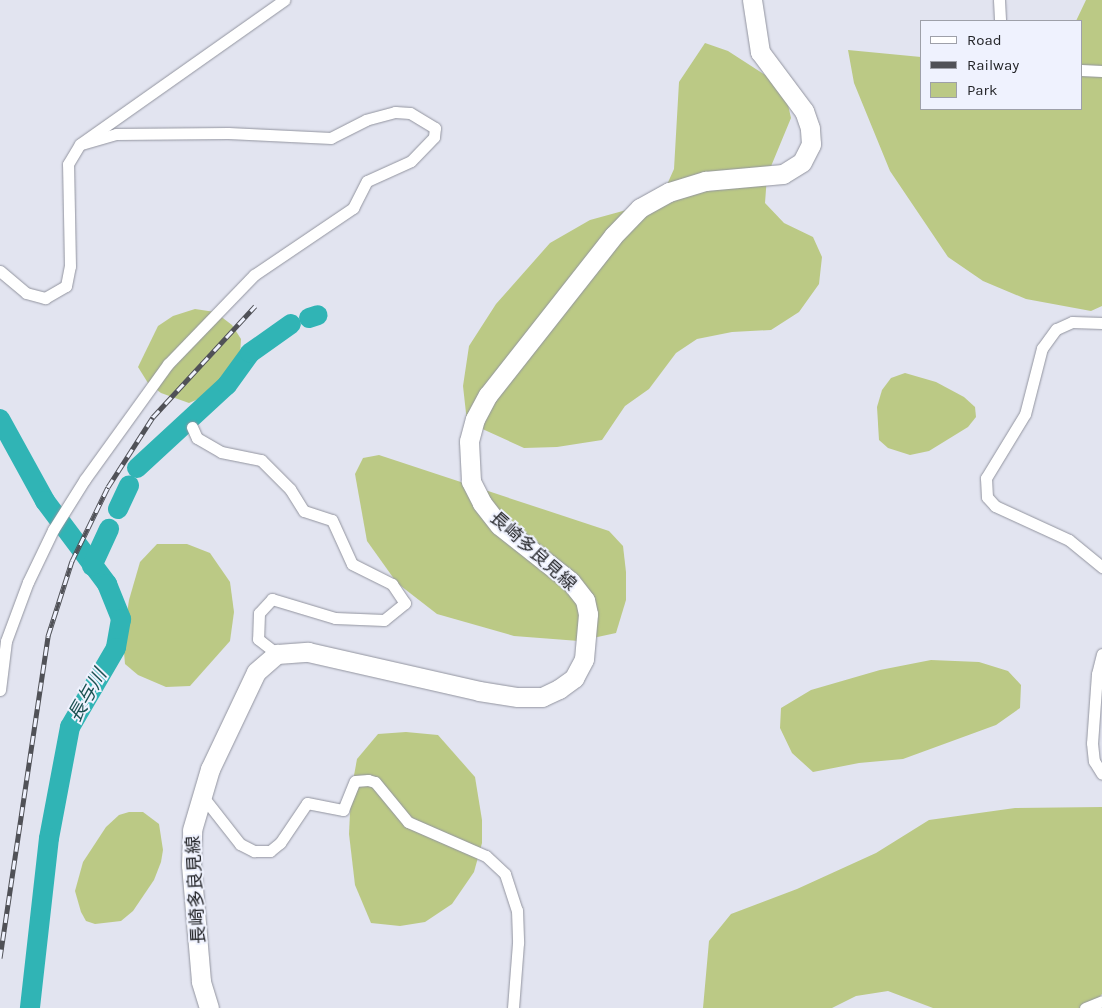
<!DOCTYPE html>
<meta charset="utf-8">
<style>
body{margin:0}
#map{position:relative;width:1102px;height:1008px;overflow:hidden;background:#e2e4f0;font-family:Karla,"Noto Sans JP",sans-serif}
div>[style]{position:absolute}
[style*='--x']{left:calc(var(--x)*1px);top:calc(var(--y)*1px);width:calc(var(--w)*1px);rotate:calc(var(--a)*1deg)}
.green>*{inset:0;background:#bbc985}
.river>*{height:20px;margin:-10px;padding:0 10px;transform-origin:10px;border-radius:10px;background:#30b4b5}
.roads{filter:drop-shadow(0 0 1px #92949f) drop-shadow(0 0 1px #92949f)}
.minor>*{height:11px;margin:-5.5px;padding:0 5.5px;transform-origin:5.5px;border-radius:5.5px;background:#fff}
.primary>*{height:19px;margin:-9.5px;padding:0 9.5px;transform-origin:9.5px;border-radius:9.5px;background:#fff}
.rail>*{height:5px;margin-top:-2.5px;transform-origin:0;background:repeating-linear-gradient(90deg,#eff2fe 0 9px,#505157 0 18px);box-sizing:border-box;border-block:1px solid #505157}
span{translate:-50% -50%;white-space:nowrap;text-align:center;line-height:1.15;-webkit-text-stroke:4px #eff2fe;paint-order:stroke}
.street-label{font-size:18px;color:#242529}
.water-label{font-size:19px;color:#1b5151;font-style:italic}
.legend{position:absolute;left:920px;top:20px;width:162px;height:90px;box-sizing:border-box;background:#eff2fe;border:1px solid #9ea0a9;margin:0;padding:6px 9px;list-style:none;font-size:15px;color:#242529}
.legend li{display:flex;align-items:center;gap:10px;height:25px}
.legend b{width:25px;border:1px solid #9ea0a9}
</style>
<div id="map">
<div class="green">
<i style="clip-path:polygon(1086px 0,1102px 0,1102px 306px,1091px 311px,1026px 299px,983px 281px,948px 257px,890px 171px,854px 83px,848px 50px,921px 57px,921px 109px,1081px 109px,1081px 21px,1076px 21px)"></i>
<i style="clip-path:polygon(705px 43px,728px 51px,784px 87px,791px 118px,767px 176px,765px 203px,784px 223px,813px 237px,822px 257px,819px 284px,799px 312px,771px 330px,732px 332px,697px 339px,676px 353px,649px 389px,625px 406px,602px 440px,557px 447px,524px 448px,467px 422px,463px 386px,469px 346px,496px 304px,550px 243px,590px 220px,630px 209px,665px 189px,674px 169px,679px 82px)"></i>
<i style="clip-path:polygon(195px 309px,215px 312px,232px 325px,241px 339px,240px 355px,226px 378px,210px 394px,189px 403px,161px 393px,148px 383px,138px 367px,158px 326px,173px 316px)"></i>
<i style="clip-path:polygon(905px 373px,936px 382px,964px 397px,975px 407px,976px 417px,968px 427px,929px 451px,910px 455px,888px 448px,879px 440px,877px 407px,882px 390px,891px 378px)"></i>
<i style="clip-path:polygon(379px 455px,609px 531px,623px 546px,626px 572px,626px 600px,616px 633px,579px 641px,514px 636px,437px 614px,397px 583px,367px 541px,355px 474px,363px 458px)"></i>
<i style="clip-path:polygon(157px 544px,187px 544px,210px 553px,230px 582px,234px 612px,230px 641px,190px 686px,166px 687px,138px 675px,125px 664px,123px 640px,129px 600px,140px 562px)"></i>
<i style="clip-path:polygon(931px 660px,979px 662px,1008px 671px,1021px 685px,1020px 708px,996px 725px,903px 759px,859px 763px,813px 772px,792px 753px,780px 728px,781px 708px,811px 690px,880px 670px)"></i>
<i style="clip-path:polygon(406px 732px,438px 735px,475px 777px,482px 820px,482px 843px,474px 872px,452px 904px,425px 922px,400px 926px,371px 923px,355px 885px,349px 834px,351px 792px,357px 759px,378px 734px)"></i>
<i style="clip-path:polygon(1102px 807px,1102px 994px,1091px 1008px,933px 1008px,888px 991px,856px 996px,832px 1008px,703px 1008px,709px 941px,731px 914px,797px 889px,876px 853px,929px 820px,1015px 808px)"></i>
<i style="clip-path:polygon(129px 812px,143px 812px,159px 824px,163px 850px,161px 862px,154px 880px,133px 911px,121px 921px,95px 924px,86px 921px,81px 912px,75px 891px,83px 862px,106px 827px,119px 815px)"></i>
</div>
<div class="river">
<i style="--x:309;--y:318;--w:9;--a:-18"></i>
<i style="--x:0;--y:419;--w:94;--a:61.2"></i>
<i style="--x:45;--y:501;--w:104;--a:53.2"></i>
<i style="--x:107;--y:584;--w:38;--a:68"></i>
<i style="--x:121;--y:619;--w:29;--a:100"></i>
<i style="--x:116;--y:648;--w:91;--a:120.2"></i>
<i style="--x:70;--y:727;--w:113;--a:100.7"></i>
<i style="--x:49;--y:838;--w:171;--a:96.4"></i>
<i style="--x:137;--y:468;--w:122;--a:-42.7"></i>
<i style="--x:227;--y:385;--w:39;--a:-54"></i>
<i style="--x:250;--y:353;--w:50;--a:-35.3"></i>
<i style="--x:118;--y:509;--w:26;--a:-65"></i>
<i style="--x:92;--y:566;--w:41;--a:-65.3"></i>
</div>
<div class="roads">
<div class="minor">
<i style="--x:999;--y:0;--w:21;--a:87"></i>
<i style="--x:1081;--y:70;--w:21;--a:3"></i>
<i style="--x:0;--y:271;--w:34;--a:40"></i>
<i style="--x:26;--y:293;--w:20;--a:15"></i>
<i style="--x:45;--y:298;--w:24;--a:-30"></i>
<i style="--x:66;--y:286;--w:20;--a:-79"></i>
<i style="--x:70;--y:266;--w:102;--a:-91.1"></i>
<i style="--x:68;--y:164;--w:23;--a:-59"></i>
<i style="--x:80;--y:144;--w:250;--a:-35.2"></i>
<i style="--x:1102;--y:323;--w:30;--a:-178"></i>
<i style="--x:1072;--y:322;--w:17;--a:156"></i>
<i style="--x:1056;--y:329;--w:24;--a:126"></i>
<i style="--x:1042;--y:348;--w:68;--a:104.4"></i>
<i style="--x:1025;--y:414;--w:75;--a:121.4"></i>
<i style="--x:986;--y:478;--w:19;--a:87"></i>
<i style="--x:987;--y:497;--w:12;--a:48"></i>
<i style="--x:995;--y:506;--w:81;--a:24.7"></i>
<i style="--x:1069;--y:540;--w:43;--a:39.3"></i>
<i style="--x:192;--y:427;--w:12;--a:66"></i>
<i style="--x:197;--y:438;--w:28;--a:30"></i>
<i style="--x:221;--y:452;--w:41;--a:11.3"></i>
<i style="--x:261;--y:460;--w:41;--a:45"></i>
<i style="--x:290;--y:489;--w:26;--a:58"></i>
<i style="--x:304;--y:511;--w:29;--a:18"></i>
<i style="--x:332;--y:520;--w:48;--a:65.6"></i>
<i style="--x:352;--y:564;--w:45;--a:26.6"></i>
<i style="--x:392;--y:584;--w:23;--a:56"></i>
<i style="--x:405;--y:603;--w:27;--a:141"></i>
<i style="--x:384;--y:620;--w:49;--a:-177.7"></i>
<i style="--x:335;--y:618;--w:66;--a:-163.2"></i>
<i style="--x:272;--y:599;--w:19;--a:133"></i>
<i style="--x:259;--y:613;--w:26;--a:92"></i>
<i style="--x:258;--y:639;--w:24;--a:38"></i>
<i style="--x:1102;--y:654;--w:21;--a:104"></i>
<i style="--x:1097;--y:674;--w:69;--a:94.1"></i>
<i style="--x:1092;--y:743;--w:18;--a:84"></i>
<i style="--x:1094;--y:761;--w:15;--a:58"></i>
<i style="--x:0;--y:690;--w:49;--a:-83"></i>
<i style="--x:6;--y:641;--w:63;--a:-69.6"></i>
<i style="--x:28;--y:582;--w:58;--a:-64.3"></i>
<i style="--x:53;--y:530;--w:60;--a:-57.9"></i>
<i style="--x:85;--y:479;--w:142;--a:-54.2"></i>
<i style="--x:168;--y:364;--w:124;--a:-46"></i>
<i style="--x:254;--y:275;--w:120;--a:-34.1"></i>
<i style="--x:353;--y:208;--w:30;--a:-63"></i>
<i style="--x:367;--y:181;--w:48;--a:-24.4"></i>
<i style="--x:411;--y:161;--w:33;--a:-46"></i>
<i style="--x:434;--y:137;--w:9;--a:-84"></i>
<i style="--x:435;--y:128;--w:29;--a:-149"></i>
<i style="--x:410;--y:113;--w:15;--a:-176"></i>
<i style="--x:395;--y:112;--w:30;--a:165"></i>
<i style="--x:366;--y:120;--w:39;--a:153"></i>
<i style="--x:331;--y:138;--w:103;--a:-177.2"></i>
<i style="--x:228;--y:133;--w:112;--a:179.5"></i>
<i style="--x:116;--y:134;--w:37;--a:164"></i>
<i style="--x:200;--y:793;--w:65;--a:51.9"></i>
<i style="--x:240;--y:844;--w:16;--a:27"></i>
<i style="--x:254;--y:851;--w:16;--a:0"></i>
<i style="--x:270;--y:851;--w:13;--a:-39"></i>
<i style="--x:280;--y:843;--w:48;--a:-56"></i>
<i style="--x:307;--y:803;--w:37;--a:11"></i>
<i style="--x:343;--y:810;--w:31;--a:-68"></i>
<i style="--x:355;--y:781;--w:13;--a:-4"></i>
<i style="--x:368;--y:780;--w:7;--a:16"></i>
<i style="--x:375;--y:782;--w:52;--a:50.5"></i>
<i style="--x:408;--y:822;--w:85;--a:23.6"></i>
<i style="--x:486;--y:856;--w:26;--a:43"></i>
<i style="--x:505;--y:874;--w:38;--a:72"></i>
<i style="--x:517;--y:910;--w:33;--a:88"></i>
<i style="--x:518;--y:943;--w:65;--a:94.4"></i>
<i style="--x:1085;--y:1008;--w:18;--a:-22"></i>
</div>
<div class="primary">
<i style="--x:209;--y:1008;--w:28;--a:-107"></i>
<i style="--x:201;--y:981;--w:116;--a:-94.9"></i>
<i style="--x:191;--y:865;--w:35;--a:-88"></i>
<i style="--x:192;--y:830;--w:64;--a:-73.6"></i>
<i style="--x:210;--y:769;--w:107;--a:-64.6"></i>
<i style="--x:256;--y:672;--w:28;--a:-41"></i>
<i style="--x:277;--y:654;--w:31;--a:-4"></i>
<i style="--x:308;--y:652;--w:175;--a:12.8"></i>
<i style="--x:479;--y:691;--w:39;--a:9"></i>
<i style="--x:518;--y:697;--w:24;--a:0"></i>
<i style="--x:542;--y:697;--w:19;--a:-25"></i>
<i style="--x:559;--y:689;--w:19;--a:-36"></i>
<i style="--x:574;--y:678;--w:21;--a:-62"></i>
<i style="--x:584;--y:659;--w:45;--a:-84.9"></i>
<i style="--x:588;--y:614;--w:14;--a:-102"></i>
<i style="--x:585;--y:600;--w:24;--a:-128"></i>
<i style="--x:570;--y:581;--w:90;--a:-141.7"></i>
<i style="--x:499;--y:525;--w:28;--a:-128"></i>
<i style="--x:482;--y:503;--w:25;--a:-117"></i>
<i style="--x:471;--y:481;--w:40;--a:-92.9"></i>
<i style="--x:469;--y:441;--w:23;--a:-75"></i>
<i style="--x:475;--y:419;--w:27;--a:-62"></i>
<i style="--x:488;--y:395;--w:202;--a:-51.8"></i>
<i style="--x:613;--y:236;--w:39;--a:-46"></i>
<i style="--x:640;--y:208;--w:33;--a:-29"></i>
<i style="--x:669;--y:192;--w:38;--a:-17"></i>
<i style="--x:705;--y:181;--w:78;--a:-5.1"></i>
<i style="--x:783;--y:174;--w:22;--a:-32"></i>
<i style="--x:802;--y:162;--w:20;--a:-63"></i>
<i style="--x:811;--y:144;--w:16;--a:-94"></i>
<i style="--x:810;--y:128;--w:18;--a:-109"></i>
<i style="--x:804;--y:111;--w:74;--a:-126.7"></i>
<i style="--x:760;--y:52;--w:53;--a:-98.7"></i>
</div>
</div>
<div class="rail">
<i style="--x:0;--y:958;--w:326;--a:-81.5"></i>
<i style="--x:48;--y:636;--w:79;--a:-72.3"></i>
<i style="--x:72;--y:561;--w:82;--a:-64.1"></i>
<i style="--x:108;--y:487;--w:83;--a:-57.3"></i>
<i style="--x:153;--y:417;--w:151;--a:-47.4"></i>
</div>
<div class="street-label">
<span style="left:533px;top:551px;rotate:42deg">長崎多良見線</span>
<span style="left:196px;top:890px;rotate:-93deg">長崎多良見線</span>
</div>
<div class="water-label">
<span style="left:88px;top:696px;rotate:-60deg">長与川</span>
</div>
<ul class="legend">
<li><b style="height:6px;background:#fff"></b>Road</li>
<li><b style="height:6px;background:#505157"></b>Railway</li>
<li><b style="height:14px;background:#bbc985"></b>Park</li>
</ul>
</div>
